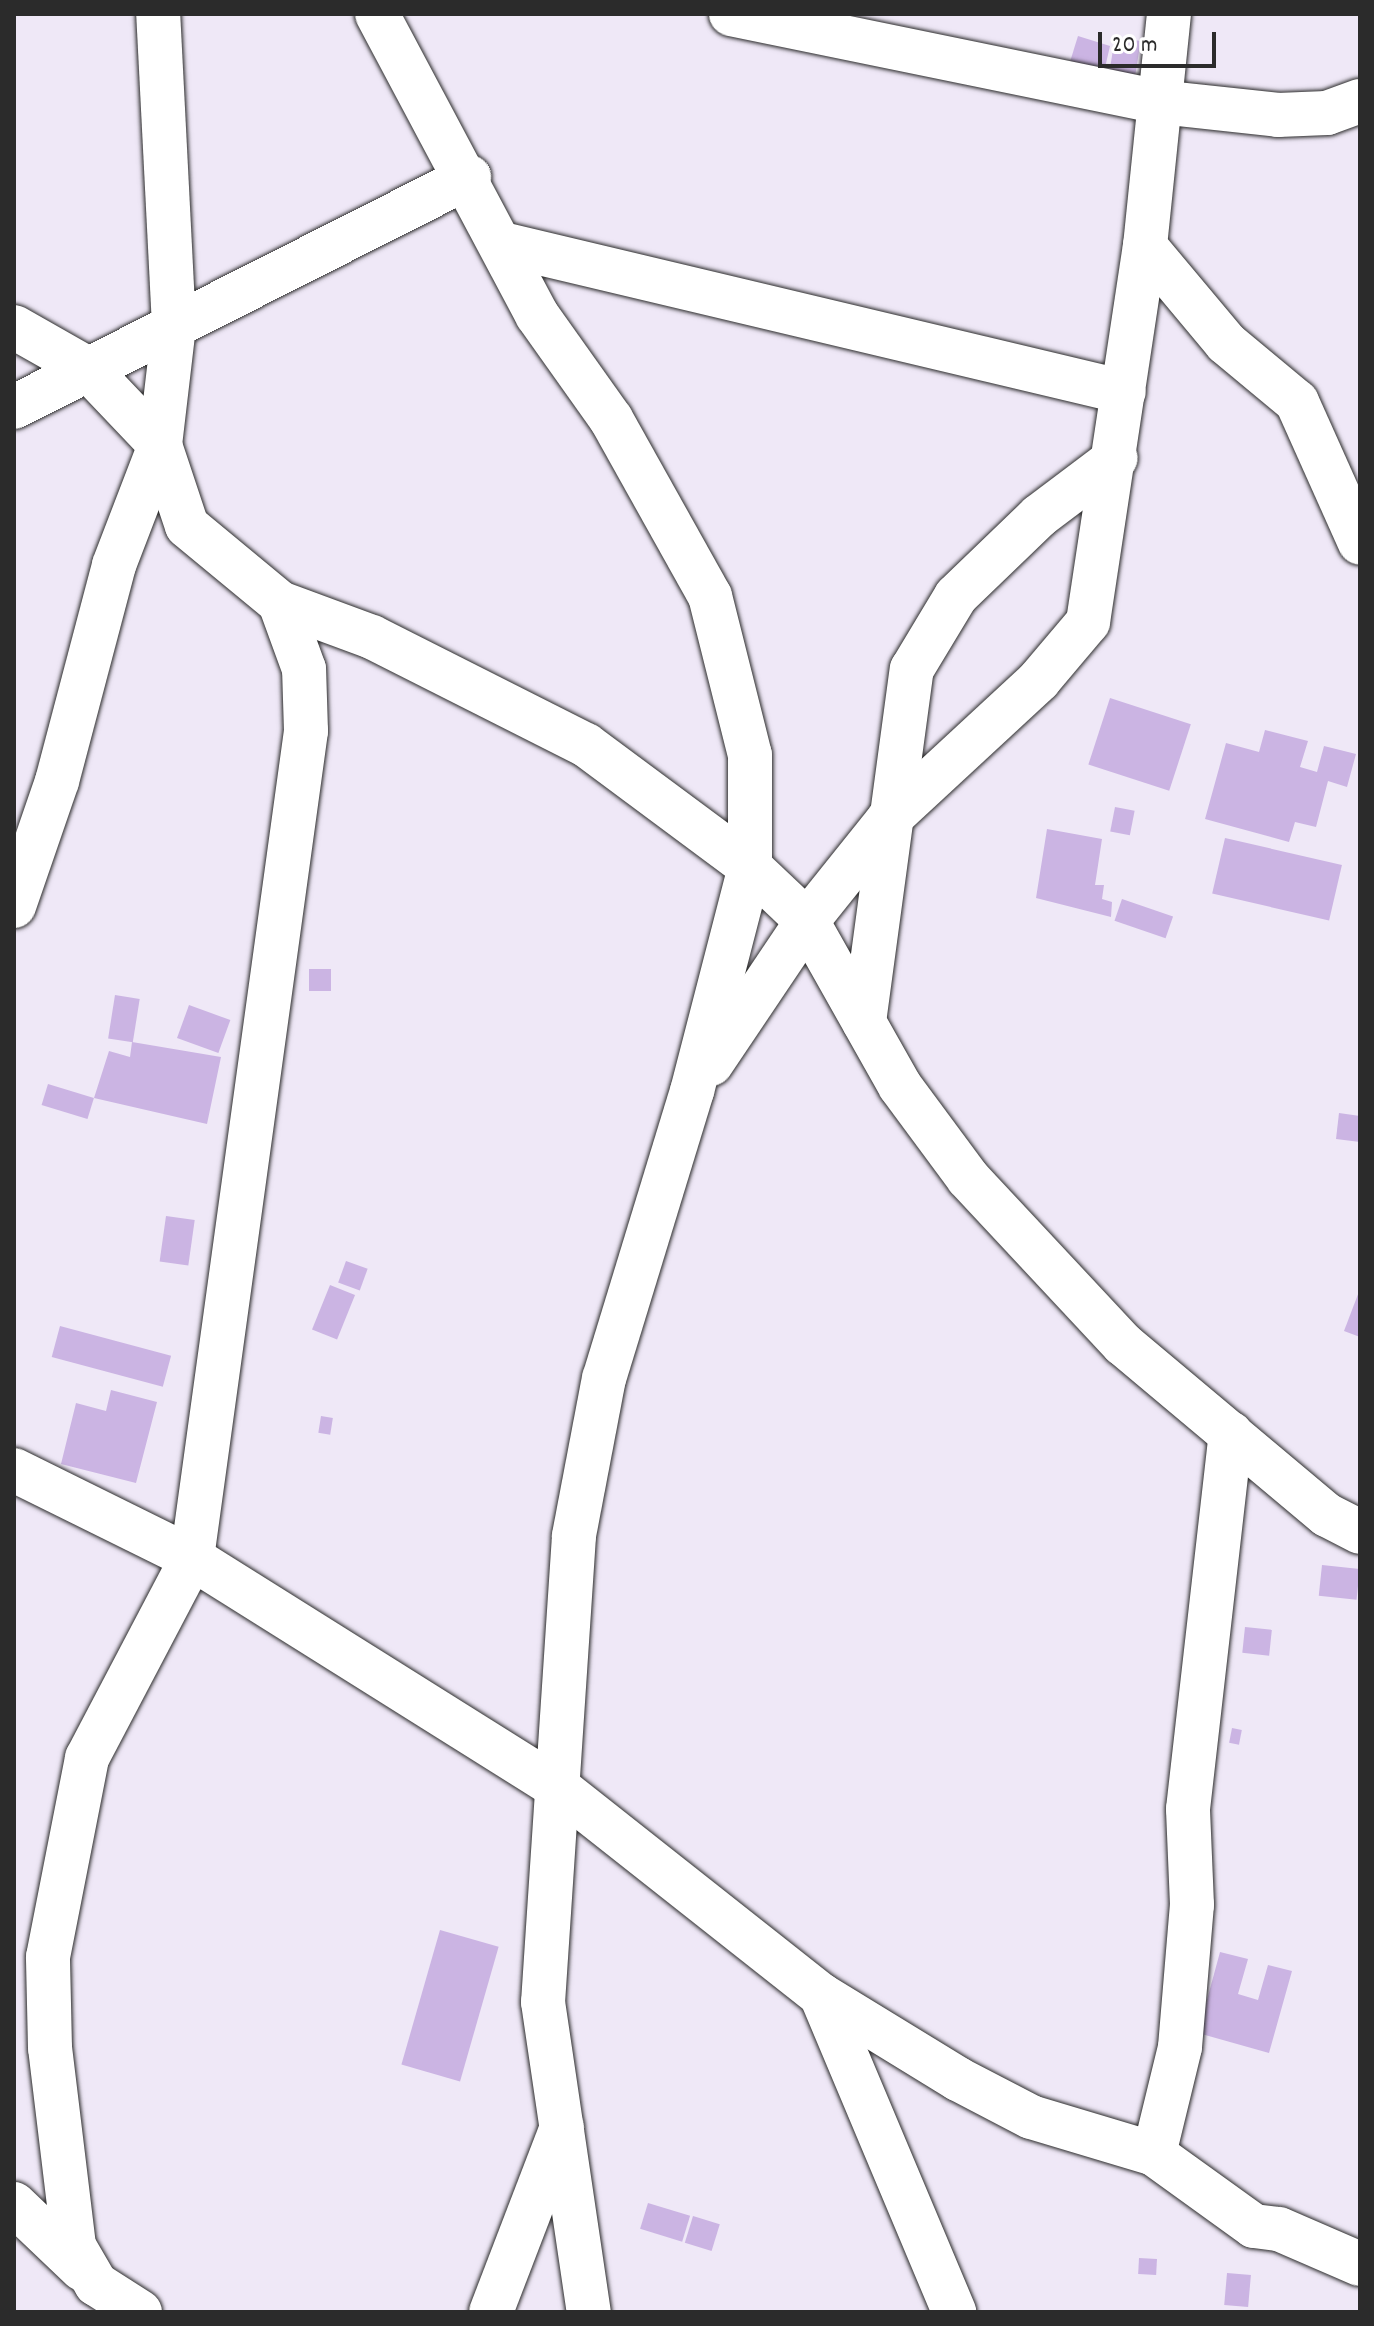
<!DOCTYPE html>
<style>
body{margin:0}
#map{position:relative;width:1374px;height:2326px;overflow:hidden;background:#efe8f7;font-family:Dekko,sans-serif}
div>[style]{position:absolute}
[style*='--x']{left:calc(var(--x)*1px);top:calc(var(--y)*1px);width:calc(var(--w)*1px);rotate:calc(var(--a)*1deg)}
.building>*{inset:0;background:#cbb4e3;transform-origin:0 0}
.roads{filter:drop-shadow(0 0 2px #2b2b2b) drop-shadow(0 0 2px #2b2b2b)}
.minor>*{height:44px;margin:-22px;padding:0 22px;transform-origin:22px;border-radius:22px;background:#fff}
span{translate:-50% -50%;white-space:nowrap;text-align:center;line-height:1.15;-webkit-text-stroke:7px #fff;paint-order:stroke}
.frame{position:absolute;inset:0;border:16px solid #2b2b2b;pointer-events:none}
.scale{position:absolute;left:1098px;top:32px;width:118px;height:36px;box-sizing:border-box;border:4px solid #2b2b2b;border-top:0;padding-left:10px;font-size:24px;line-height:28px;white-space:nowrap;color:#2b2b2b;-webkit-text-stroke:6px #fff;paint-order:stroke}
</style>
<div id="map">
<div class="building">
<i style="clip-path:polygon(1078px 36px,1110px 46px,1104px 72px,1069px 65px)"></i>
<i style="left:1115px;top:37px;width:26px;height:36px;rotate:9deg"></i>
<i style="left:1110px;top:698px;width:85px;height:70px;rotate:18deg"></i>
<i style="clip-path:polygon(1265px 730px,1308px 741px,1300px 767px,1317px 772px,1324px 746px,1356px 754px,1347px 787px,1328px 781px,1316px 827px,1295px 822px,1289px 842px,1205px 819px,1226px 743px,1259px 752px)"></i>
<i style="left:1115px;top:807px;width:20px;height:25px;rotate:11deg"></i>
<i style="clip-path:polygon(1047px 829px,1102px 839px,1095px 885px,1104px 885px,1102px 899px,1112px 902px,1111px 917px,1036px 898px)"></i>
<i style="left:1225px;top:838px;width:120px;height:57px;rotate:13deg"></i>
<i style="left:1122px;top:899px;width:54px;height:23px;rotate:19deg"></i>
<i style="left:309px;top:969px;width:22px;height:22px"></i>
<i style="left:115px;top:995px;width:25px;height:44px;rotate:9deg"></i>
<i style="left:189px;top:1005px;width:44px;height:35px;rotate:20deg"></i>
<i style="clip-path:polygon(132px 1042px,221px 1057px,207px 1124px,94px 1098px,109px 1051px,130px 1057px)"></i>
<i style="left:48px;top:1084px;width:48px;height:22px;rotate:17deg"></i>
<i style="clip-path:polygon(1339px 1113px,1360px 1116px,1360px 1142px,1336px 1139px)"></i>
<i style="left:166px;top:1216px;width:29px;height:46px;rotate:8deg"></i>
<i style="left:346px;top:1261px;width:23px;height:23px;rotate:20deg"></i>
<i style="left:330px;top:1285px;width:27px;height:48px;rotate:22deg"></i>
<i style="clip-path:polygon(1360px 1289px,1360px 1337px,1344px 1331px)"></i>
<i style="left:60px;top:1326px;width:115px;height:32px;rotate:15deg"></i>
<i style="clip-path:polygon(111px 1390px,157px 1402px,136px 1483px,61px 1464px,76px 1403px,106px 1411px)"></i>
<i style="left:321px;top:1416px;width:12px;height:17px;rotate:9deg"></i>
<i style="left:1322px;top:1565px;width:38px;height:31px;rotate:6deg"></i>
<i style="left:1245px;top:1627px;width:27px;height:26px;rotate:6deg"></i>
<i style="left:1232px;top:1728px;width:10px;height:15px;rotate:11deg"></i>
<i style="left:440px;top:1930px;width:61px;height:140px;rotate:16deg"></i>
<i style="clip-path:polygon(1220px 1952px,1248px 1959px,1238px 1994px,1258px 2000px,1268px 1965px,1292px 1971px,1269px 2053px,1198px 2033px)"></i>
<i style="left:648px;top:2203px;width:44px;height:27px;rotate:17deg"></i>
<i style="left:693px;top:2216px;width:28px;height:28px;rotate:17deg"></i>
<i style="left:1139px;top:2258px;width:18px;height:16px;rotate:3deg"></i>
<i style="left:1227px;top:2273px;width:24px;height:32px;rotate:5deg"></i>
</div>
<div class="roads">
<div class="minor">
<i style="--x:377;--y:14;--w:341;--a:62"></i>
<i style="--x:537;--y:315;--w:128;--a:54.6"></i>
<i style="--x:611;--y:419;--w:203;--a:60.8"></i>
<i style="--x:710;--y:596;--w:164;--a:75.9"></i>
<i style="--x:750;--y:755;--w:112;--a:90"></i>
<i style="--x:750;--y:867;--w:231;--a:104.5"></i>
<i style="--x:692;--y:1091;--w:300;--a:107"></i>
<i style="--x:604;--y:1378;--w:161;--a:100.8"></i>
<i style="--x:574;--y:1536;--w:467;--a:93.8"></i>
<i style="--x:543;--y:2002;--w:313;--a:81.6"></i>
<i style="--x:731;--y:14;--w:437;--a:11.6"></i>
<i style="--x:1159;--y:102;--w:120;--a:6.2"></i>
<i style="--x:1278;--y:115;--w:49;--a:-2.3"></i>
<i style="--x:1327;--y:113;--w:35;--a:-20"></i>
<i style="--x:502;--y:244;--w:639;--a:13.38"></i>
<i style="--x:1145;--y:246;--w:126;--a:50.1"></i>
<i style="--x:1226;--y:343;--w:92;--a:39.7"></i>
<i style="--x:1297;--y:402;--w:154;--a:65.9"></i>
<i style="--x:14;--y:327;--w:85;--a:29.6"></i>
<i style="--x:88;--y:369;--w:105;--a:46.5"></i>
<i style="--x:160;--y:445;--w:85;--a:71.6"></i>
<i style="--x:187;--y:526;--w:121;--a:39.6"></i>
<i style="--x:280;--y:603;--w:98;--a:20.3"></i>
<i style="--x:372;--y:637;--w:240;--a:26.8"></i>
<i style="--x:586;--y:745;--w:204;--a:36.6"></i>
<i style="--x:750;--y:867;--w:79;--a:43.5"></i>
<i style="--x:807;--y:921;--w:189;--a:60.6"></i>
<i style="--x:900;--y:1086;--w:114;--a:53.5"></i>
<i style="--x:968;--y:1178;--w:227;--a:47"></i>
<i style="--x:1123;--y:1344;--w:266;--a:40"></i>
<i style="--x:1327;--y:1515;--w:37;--a:27"></i>
<i style="--x:14;--y:407;--w:510;--a:-26.82"></i>
<i style="--x:14;--y:906;--w:132;--a:-71"></i>
<i style="--x:57;--y:781;--w:223;--a:-75.2"></i>
<i style="--x:114;--y:565;--w:129;--a:-69"></i>
<i style="--x:160;--y:445;--w:120;--a:-83.3"></i>
<i style="--x:174;--y:326;--w:312;--a:-92.9"></i>
<i style="--x:864;--y:1022;--w:356;--a:-82.3"></i>
<i style="--x:912;--y:669;--w:85;--a:-58.9"></i>
<i style="--x:956;--y:596;--w:115;--a:-43.9"></i>
<i style="--x:1039;--y:516;--w:96;--a:-37"></i>
<i style="--x:711;--y:1064;--w:172;--a:-56.1"></i>
<i style="--x:807;--y:921;--w:129;--a:-51.3"></i>
<i style="--x:888;--y:820;--w:206;--a:-42.8"></i>
<i style="--x:1039;--y:680;--w:76;--a:-49.8"></i>
<i style="--x:1088;--y:622;--w:380;--a:-81.4"></i>
<i style="--x:1145;--y:246;--w:233;--a:-84.1"></i>
<i style="--x:14;--y:1470;--w:199;--a:26.3"></i>
<i style="--x:192;--y:1558;--w:434;--a:32.1"></i>
<i style="--x:560;--y:1789;--w:333;--a:38.3"></i>
<i style="--x:821;--y:1995;--w:161;--a:31.5"></i>
<i style="--x:958;--y:2079;--w:82;--a:27.5"></i>
<i style="--x:1031;--y:2117;--w:128;--a:16.7"></i>
<i style="--x:1154;--y:2154;--w:123;--a:35.8"></i>
<i style="--x:1254;--y:2226;--w:25;--a:7"></i>
<i style="--x:1279;--y:2229;--w:88;--a:23.4"></i>
<i style="--x:821;--y:1995;--w:344;--a:67.2"></i>
<i style="--x:1154;--y:2154;--w:110;--a:-76.3"></i>
<i style="--x:1180;--y:2047;--w:143;--a:-85.2"></i>
<i style="--x:1192;--y:1905;--w:96;--a:-92.4"></i>
<i style="--x:1188;--y:1809;--w:378;--a:-83.5"></i>
<i style="--x:14;--y:2204;--w:94;--a:43.7"></i>
<i style="--x:140;--y:2312;--w:52;--a:-147.5"></i>
<i style="--x:96;--y:2284;--w:44;--a:-120.1"></i>
<i style="--x:74;--y:2246;--w:199;--a:-96.9"></i>
<i style="--x:50;--y:2048;--w:91;--a:-91.3"></i>
<i style="--x:48;--y:1957;--w:203;--a:-78.9"></i>
<i style="--x:87;--y:1758;--w:226;--a:-62.3"></i>
<i style="--x:192;--y:1558;--w:835;--a:-82.15"></i>
<i style="--x:306;--y:731;--w:62;--a:-91.8"></i>
<i style="--x:304;--y:669;--w:70;--a:-110"></i>
<i style="--x:491;--y:2312;--w:198;--a:-69"></i>
</div>
</div>
<div class="frame"></div>
<div class="scale">20 m</div>
</div>
